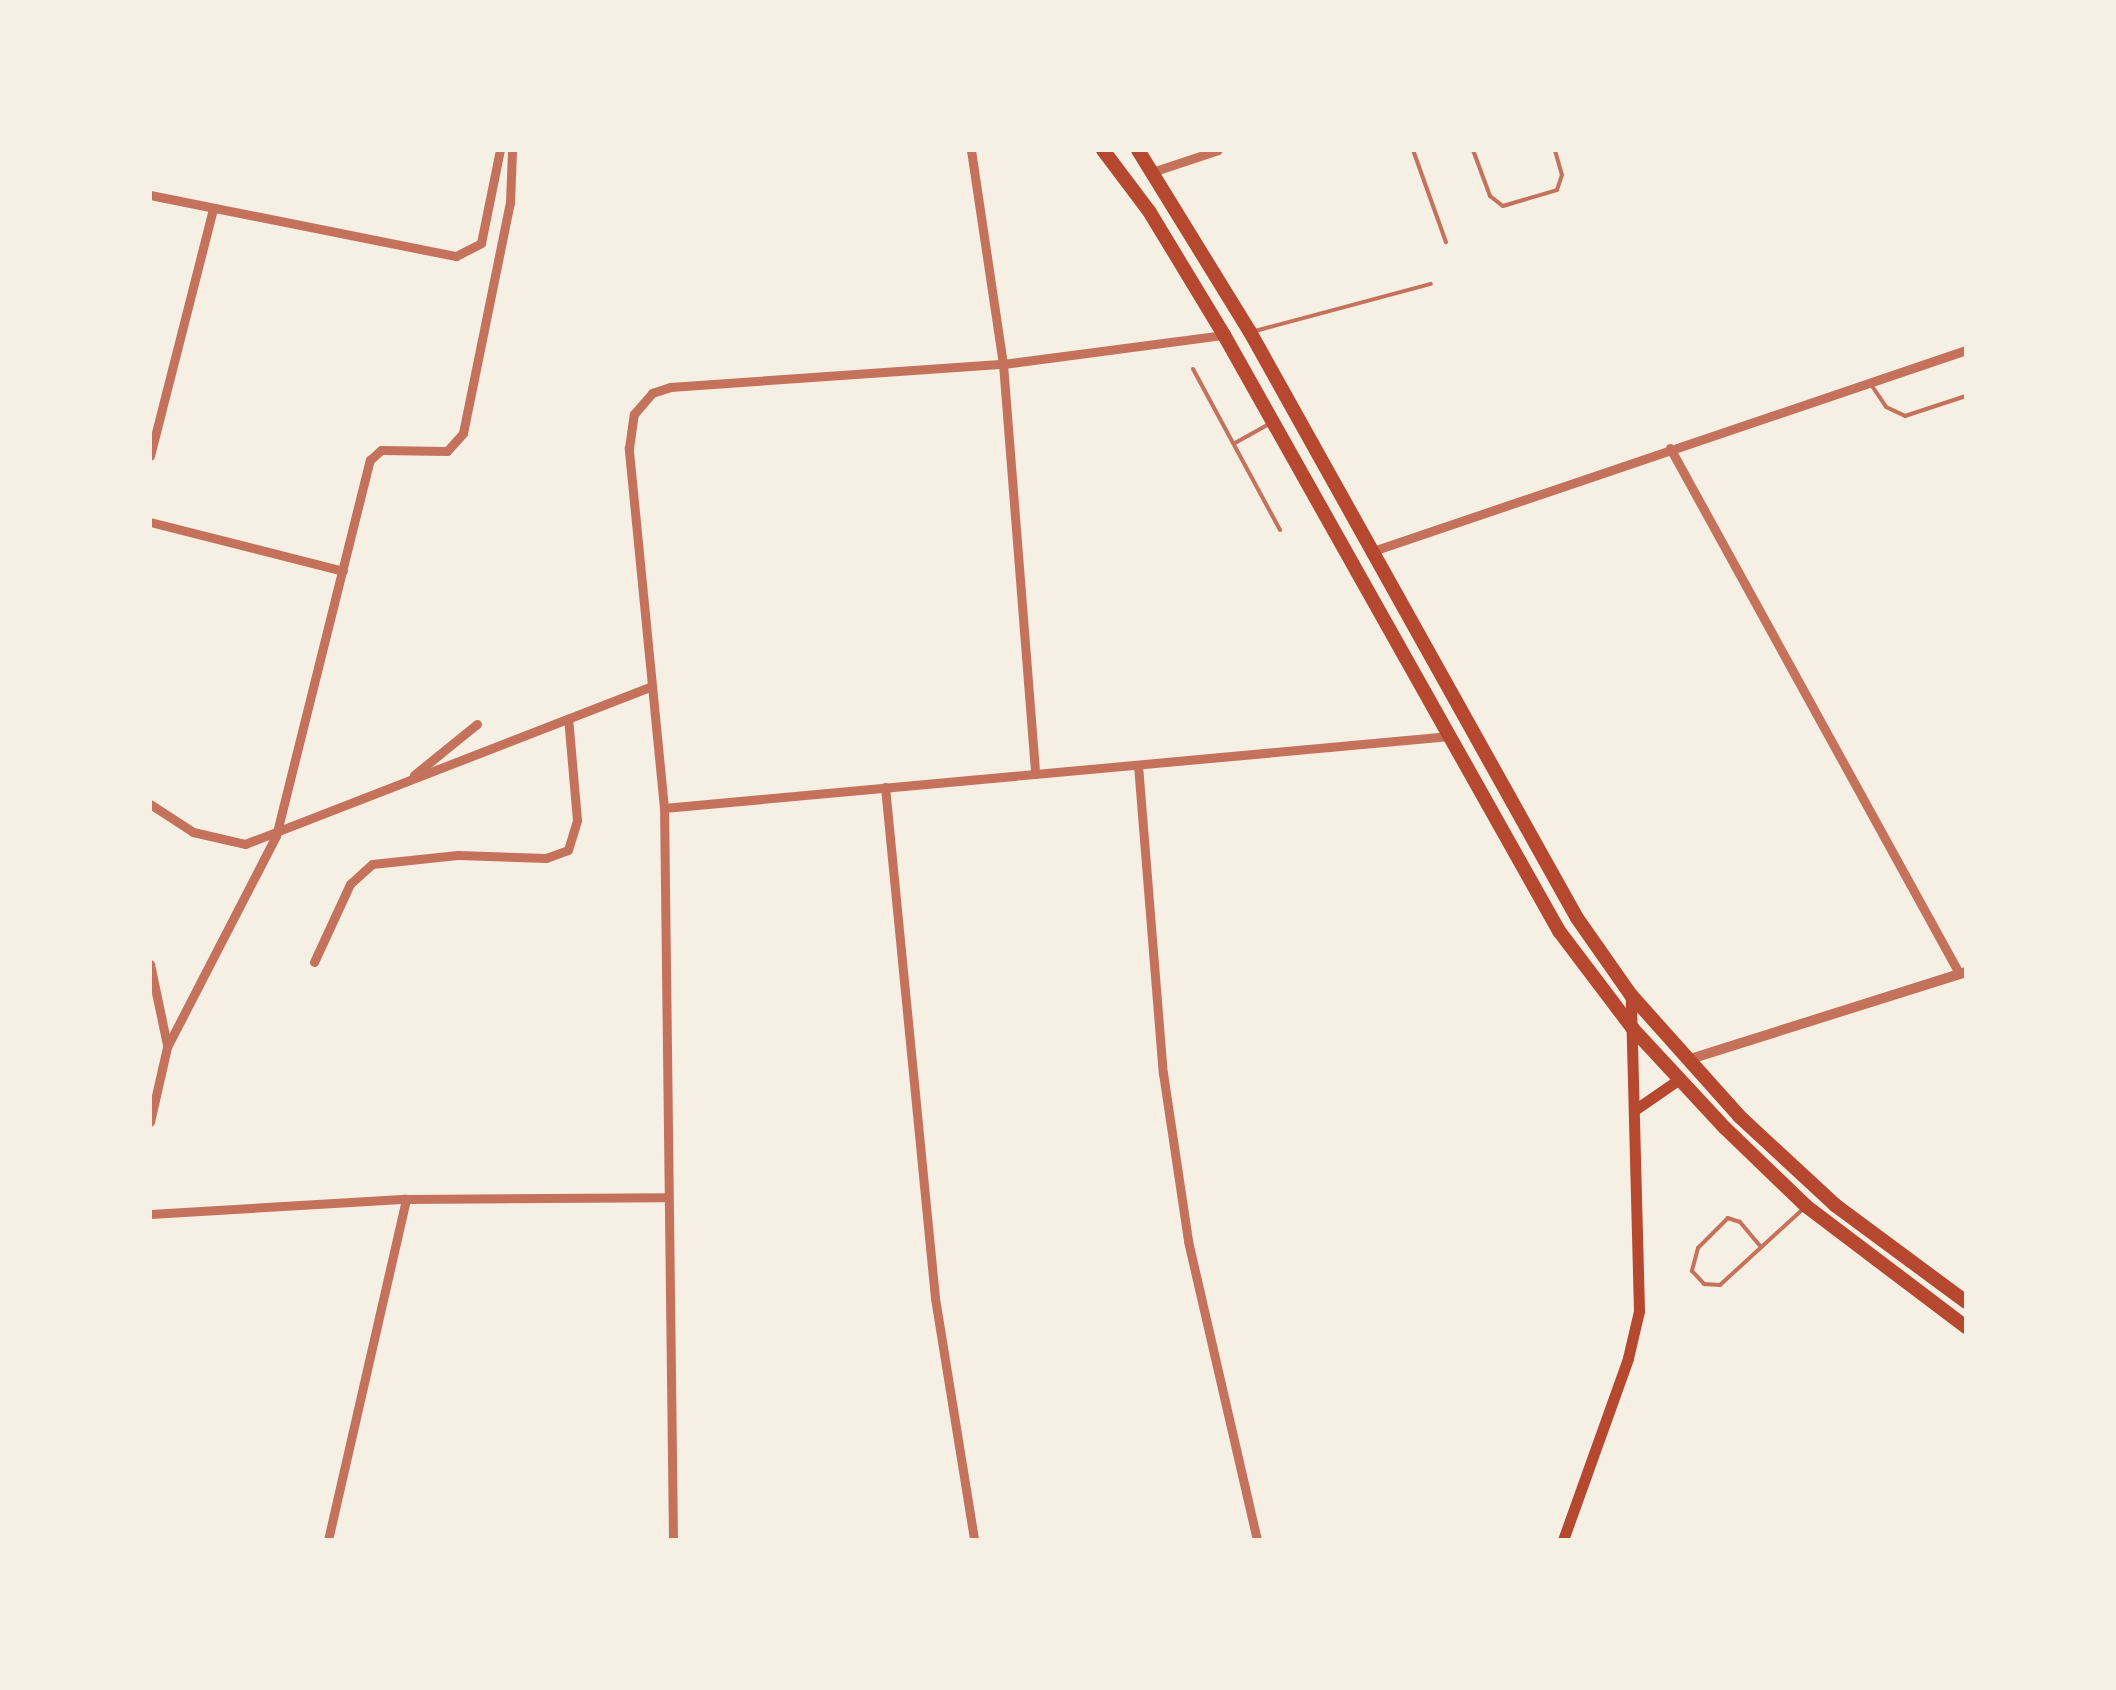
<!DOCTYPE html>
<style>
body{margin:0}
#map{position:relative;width:2116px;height:1690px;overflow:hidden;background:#f6efe4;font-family:Ubuntu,sans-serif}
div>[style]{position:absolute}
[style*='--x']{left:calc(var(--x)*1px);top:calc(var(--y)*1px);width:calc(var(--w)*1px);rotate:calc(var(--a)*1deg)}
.service>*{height:4px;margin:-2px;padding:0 2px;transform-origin:2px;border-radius:2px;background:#c5725c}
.minor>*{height:9px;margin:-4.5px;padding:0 4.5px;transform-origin:4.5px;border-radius:4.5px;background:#c5725c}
.tertiary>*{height:10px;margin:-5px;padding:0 5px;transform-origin:5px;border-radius:5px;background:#c5725c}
.secondary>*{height:11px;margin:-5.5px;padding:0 5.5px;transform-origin:5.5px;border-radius:5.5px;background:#b5482f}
.primary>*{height:14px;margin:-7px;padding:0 7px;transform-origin:7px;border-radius:7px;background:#b5482f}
span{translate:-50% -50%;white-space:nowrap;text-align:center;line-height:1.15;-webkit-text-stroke:8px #f6efe4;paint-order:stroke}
.frame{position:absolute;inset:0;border:152px solid #f6efe4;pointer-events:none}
</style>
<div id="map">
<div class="service">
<i style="--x:1413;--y:150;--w:98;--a:70.3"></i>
<i style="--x:1473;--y:150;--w:49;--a:69.7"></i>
<i style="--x:1490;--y:196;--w:16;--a:38"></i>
<i style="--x:1503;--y:206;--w:56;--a:-16.5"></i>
<i style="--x:1557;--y:190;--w:16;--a:-72"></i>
<i style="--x:1562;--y:175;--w:26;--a:-106"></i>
<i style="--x:1255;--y:331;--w:182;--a:-15"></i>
<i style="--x:1193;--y:369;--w:183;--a:61.6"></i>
<i style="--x:1872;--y:386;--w:25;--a:56"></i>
<i style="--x:1886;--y:407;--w:21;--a:25"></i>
<i style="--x:1905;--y:416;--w:64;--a:-18.2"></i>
<i style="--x:1235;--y:443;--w:41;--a:-29.1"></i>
<i style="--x:1761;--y:1247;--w:33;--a:-130"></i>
<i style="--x:1740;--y:1222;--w:13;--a:-162"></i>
<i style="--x:1728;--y:1218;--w:42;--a:135"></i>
<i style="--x:1698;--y:1248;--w:24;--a:105"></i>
<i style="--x:1692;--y:1271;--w:18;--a:47"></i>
<i style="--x:1704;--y:1284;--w:16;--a:4"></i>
<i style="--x:1720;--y:1285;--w:113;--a:-42.5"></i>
</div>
<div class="minor">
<i style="--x:971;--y:150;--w:216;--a:81.5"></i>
<i style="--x:1003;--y:364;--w:411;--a:85.5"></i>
<i style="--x:1155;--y:171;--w:66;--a:-18.4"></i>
<i style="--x:150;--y:195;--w:312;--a:11.3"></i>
<i style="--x:456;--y:256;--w:28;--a:-27"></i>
<i style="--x:481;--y:243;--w:95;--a:-78.5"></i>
<i style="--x:1670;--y:448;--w:599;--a:61.17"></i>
<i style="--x:150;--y:456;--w:255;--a:-75.7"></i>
<i style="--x:150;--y:522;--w:199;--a:14.2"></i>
<i style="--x:1370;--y:552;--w:629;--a:-18.72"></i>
<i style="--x:1138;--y:765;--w:309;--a:85.4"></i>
<i style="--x:1163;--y:1073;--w:170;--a:81.5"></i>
<i style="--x:1188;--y:1241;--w:307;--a:77"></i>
<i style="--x:414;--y:775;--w:81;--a:-39"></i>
<i style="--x:885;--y:787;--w:513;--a:84.41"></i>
<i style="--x:935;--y:1298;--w:245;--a:80.8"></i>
<i style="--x:150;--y:804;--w:51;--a:33.1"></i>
<i style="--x:193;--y:832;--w:53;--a:13"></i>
<i style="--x:245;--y:844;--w:434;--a:-21.2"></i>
<i style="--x:664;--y:808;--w:789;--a:-5.23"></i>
<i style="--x:314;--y:962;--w:86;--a:-65.2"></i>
<i style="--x:350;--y:884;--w:30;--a:-42"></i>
<i style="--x:372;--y:864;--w:86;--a:-6"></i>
<i style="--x:458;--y:855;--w:88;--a:2"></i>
<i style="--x:546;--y:858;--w:23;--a:-20"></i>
<i style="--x:568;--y:850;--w:31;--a:-73"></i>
<i style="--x:577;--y:820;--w:102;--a:-95"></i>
<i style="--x:150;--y:964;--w:83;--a:78.1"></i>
<i style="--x:150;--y:1122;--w:77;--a:-77.2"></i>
<i style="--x:167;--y:1047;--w:237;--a:-62.7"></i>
<i style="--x:276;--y:836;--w:388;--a:-76"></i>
<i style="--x:370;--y:460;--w:15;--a:-42"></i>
<i style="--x:381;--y:450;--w:66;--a:0.9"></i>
<i style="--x:447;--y:451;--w:24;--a:-48"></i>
<i style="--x:463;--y:433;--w:235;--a:-78.5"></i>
<i style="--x:510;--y:203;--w:53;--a:-87.8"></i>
<i style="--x:150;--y:1214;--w:256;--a:-3.4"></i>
<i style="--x:406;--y:1199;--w:258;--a:-0.4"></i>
<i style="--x:328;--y:1540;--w:350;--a:-77.1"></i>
<i style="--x:673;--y:1540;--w:732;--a:-90.7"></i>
<i style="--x:664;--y:808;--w:362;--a:-95.6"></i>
<i style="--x:629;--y:448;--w:34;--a:-82"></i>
<i style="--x:634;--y:414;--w:28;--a:-49"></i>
<i style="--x:652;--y:393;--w:19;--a:-18"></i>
<i style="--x:670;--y:387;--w:334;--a:-4"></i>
<i style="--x:1003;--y:364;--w:223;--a:-7.5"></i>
</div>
<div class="tertiary">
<i style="--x:1687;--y:1060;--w:293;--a:-17.5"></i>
</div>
<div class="secondary">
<i style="--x:1636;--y:1109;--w:51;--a:-34.6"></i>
<i style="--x:1563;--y:1540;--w:193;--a:-70.3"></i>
<i style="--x:1628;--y:1358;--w:48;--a:-76.8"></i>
<i style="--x:1639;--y:1311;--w:316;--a:-91.5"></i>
</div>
<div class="primary">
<i style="--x:1103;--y:150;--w:76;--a:53"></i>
<i style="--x:1149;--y:211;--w:145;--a:58.8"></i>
<i style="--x:1224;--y:335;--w:684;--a:60.66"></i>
<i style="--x:1559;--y:931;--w:123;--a:52.9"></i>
<i style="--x:1633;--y:1029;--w:135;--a:47.1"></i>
<i style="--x:1725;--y:1128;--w:112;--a:43.9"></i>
<i style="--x:1806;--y:1206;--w:201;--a:37.1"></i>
<i style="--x:1138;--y:150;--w:214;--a:58.4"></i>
<i style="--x:1250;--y:332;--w:671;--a:60.84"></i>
<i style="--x:1577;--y:918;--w:94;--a:55"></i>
<i style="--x:1631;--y:995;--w:162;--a:48.2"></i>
<i style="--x:1739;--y:1116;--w:131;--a:42.8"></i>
<i style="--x:1835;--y:1205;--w:163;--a:36.5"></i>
</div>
<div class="frame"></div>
</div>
